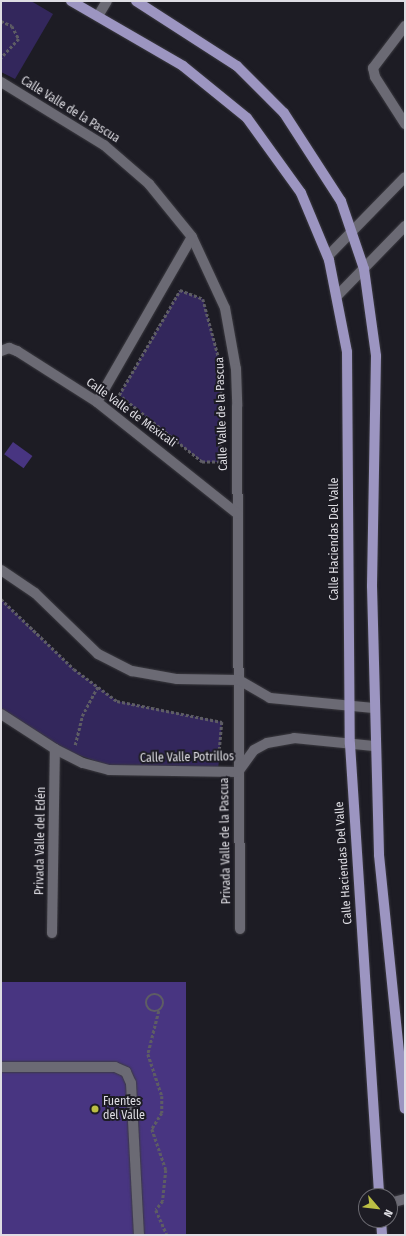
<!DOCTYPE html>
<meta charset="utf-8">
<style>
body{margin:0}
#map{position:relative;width:406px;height:1236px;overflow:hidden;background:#1d1c24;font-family:"Fira Sans Condensed",sans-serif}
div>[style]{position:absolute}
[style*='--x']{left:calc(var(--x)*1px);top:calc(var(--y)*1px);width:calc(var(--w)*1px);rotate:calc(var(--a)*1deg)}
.green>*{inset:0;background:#33275c}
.water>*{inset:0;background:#483581;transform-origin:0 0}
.path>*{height:2.5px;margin-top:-1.25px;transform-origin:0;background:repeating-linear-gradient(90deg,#5e5d64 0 3px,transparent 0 5px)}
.path>.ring{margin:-1.25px;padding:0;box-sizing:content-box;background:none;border:2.5px solid #5e5d64;border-radius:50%}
.roads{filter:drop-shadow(0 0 1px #3b3a40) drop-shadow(0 0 1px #3b3a40)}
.minor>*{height:10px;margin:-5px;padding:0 5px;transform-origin:5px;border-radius:5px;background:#6b6a74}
.major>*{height:10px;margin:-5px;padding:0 5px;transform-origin:5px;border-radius:5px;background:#9c95c1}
.dots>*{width:11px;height:11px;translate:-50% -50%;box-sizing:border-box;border:2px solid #1d1c24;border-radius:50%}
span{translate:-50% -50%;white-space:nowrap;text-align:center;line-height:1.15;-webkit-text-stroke:4px #1d1c24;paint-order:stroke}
.street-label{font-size:12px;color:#dedde3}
.poi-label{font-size:12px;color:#dedde3}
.left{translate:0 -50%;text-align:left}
.frame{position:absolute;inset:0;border:2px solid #dedde3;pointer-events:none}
.north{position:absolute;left:358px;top:1188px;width:40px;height:40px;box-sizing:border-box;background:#1d1c24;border:1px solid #6a6970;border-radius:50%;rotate:118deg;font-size:11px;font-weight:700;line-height:16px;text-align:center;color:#dedde3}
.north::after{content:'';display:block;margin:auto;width:14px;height:18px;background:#bcbf44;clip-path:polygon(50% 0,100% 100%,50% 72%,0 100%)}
</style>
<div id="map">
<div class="green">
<i style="clip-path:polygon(1px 1px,31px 1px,53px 14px,15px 79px,1px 72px)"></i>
<i style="clip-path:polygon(180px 290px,203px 299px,222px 370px,220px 462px,202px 462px,119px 395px)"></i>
<i style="clip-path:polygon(1px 599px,74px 669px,117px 701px,222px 722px,218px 771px,117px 769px,62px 749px,1px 708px)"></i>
</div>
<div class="water">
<i style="left:13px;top:442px;width:24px;height:15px;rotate:36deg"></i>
<i style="left:1px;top:982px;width:185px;height:253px"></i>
</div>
<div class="path">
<i style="--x:1;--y:21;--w:12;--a:24"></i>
<i style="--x:12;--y:26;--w:15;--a:62"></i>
<i style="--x:19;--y:39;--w:26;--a:133"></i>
<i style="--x:180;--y:290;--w:25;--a:21"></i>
<i style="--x:203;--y:299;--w:73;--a:75"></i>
<i style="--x:222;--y:370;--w:92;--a:91.2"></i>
<i style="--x:220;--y:462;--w:18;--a:180"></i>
<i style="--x:202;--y:462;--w:107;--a:-141.1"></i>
<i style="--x:119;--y:395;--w:121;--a:-59.8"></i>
<i style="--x:1;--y:599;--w:101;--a:43.8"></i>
<i style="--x:74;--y:669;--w:54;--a:36.7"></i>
<i style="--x:117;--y:701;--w:107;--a:11.3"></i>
<i style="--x:222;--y:722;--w:36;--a:95"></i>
<i style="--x:75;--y:745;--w:30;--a:-76"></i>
<i style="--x:82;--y:716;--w:34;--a:-62"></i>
<i class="ring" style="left:146px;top:994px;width:15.5px;height:15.5px"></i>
<i style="--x:159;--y:1011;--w:44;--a:104.3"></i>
<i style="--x:148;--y:1054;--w:44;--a:71.6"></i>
<i style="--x:162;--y:1096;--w:17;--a:90"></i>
<i style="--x:162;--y:1113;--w:19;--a:122"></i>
<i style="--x:152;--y:1129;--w:43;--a:71.1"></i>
<i style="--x:166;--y:1170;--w:31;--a:96"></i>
<i style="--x:163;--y:1201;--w:11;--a:128"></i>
<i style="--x:156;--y:1210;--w:27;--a:66"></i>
</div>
<div class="roads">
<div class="minor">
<i style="--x:98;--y:16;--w:17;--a:-59"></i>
<i style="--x:405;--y:26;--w:53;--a:127.3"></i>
<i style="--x:373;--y:68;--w:9;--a:77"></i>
<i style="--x:375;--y:77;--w:56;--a:57.4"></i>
<i style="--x:1;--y:82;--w:121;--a:31.5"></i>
<i style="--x:104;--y:145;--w:60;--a:40.9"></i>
<i style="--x:149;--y:184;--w:68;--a:50.9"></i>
<i style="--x:192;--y:237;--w:78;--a:65.1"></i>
<i style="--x:225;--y:308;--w:62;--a:79.8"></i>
<i style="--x:236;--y:369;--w:37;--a:88"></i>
<i style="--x:237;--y:406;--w:523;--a:89.67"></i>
<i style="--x:328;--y:256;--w:110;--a:-45.7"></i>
<i style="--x:337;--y:296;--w:98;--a:-45.8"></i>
<i style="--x:1;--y:351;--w:9;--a:-21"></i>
<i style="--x:9;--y:348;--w:9;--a:21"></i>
<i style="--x:17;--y:351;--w:95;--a:32.5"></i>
<i style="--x:97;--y:402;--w:180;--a:38.5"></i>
<i style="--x:97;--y:402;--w:190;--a:-60.1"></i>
<i style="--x:1;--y:570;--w:41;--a:34.1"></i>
<i style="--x:35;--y:593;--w:88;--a:44.1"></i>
<i style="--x:98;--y:654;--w:38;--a:27"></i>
<i style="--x:132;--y:671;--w:46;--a:10.1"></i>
<i style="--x:177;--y:679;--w:62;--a:0.9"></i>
<i style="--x:239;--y:680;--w:36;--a:30"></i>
<i style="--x:270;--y:698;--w:104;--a:5.5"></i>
<i style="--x:1;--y:714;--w:64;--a:32.9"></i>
<i style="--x:55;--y:749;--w:31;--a:27"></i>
<i style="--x:83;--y:763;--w:27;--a:15"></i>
<i style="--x:109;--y:770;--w:129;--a:0.9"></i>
<i style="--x:238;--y:772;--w:27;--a:-54"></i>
<i style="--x:254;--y:750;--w:15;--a:-28"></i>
<i style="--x:267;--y:743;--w:27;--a:-10"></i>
<i style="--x:294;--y:738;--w:80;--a:5.7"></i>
<i style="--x:52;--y:933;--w:184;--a:-89.1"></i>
<i style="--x:1;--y:1067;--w:114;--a:0"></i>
<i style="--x:115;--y:1067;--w:12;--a:24"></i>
<i style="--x:126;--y:1072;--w:12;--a:66"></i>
<i style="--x:131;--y:1083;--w:152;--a:87"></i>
<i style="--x:390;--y:1203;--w:16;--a:-15"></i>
</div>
<div class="major">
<i style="--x:71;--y:1;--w:129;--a:30.1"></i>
<i style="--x:183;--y:66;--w:82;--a:39.1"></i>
<i style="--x:247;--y:118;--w:92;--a:54.2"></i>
<i style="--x:301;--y:193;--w:73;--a:67.3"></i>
<i style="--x:329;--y:260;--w:94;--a:78.9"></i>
<i style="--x:347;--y:352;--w:392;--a:89.6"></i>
<i style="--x:350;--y:744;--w:453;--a:86.3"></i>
<i style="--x:136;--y:1;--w:120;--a:32.8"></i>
<i style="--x:237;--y:66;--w:66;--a:45"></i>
<i style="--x:284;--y:113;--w:105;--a:57.1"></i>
<i style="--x:341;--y:201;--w:72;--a:71.3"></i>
<i style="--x:364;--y:269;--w:88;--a:82.1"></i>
<i style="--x:376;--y:356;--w:230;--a:91"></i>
<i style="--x:372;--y:586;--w:269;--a:88.5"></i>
<i style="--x:379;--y:855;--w:255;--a:84.2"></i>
<i style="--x:381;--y:1220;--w:15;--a:86"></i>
</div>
</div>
<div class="dots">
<i style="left:95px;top:1109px;background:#bcbf44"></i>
</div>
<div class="street-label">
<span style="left:70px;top:110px;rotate:32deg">Calle Valle de la Pascua</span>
<span style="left:131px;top:413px;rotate:36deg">Calle Valle de Mexicali</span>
<span style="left:222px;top:414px;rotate:-92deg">Calle Valle de la Pascua</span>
<span style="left:335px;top:539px;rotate:-90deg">Calle Haciendas Del Valle</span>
<span style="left:187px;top:758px;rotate:-1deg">Calle Valle Potrillos</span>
<span style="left:41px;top:841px;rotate:-89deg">Privada Valle del Edén</span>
<span style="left:226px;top:841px;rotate:-91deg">Privada Valle de la Pascua</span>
<span style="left:344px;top:863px;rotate:-94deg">Calle Haciendas Del Valle</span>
</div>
<div class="poi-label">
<span class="left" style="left:103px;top:1109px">Fuentes<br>del Valle</span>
</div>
<div class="frame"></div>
<div class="north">N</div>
</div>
